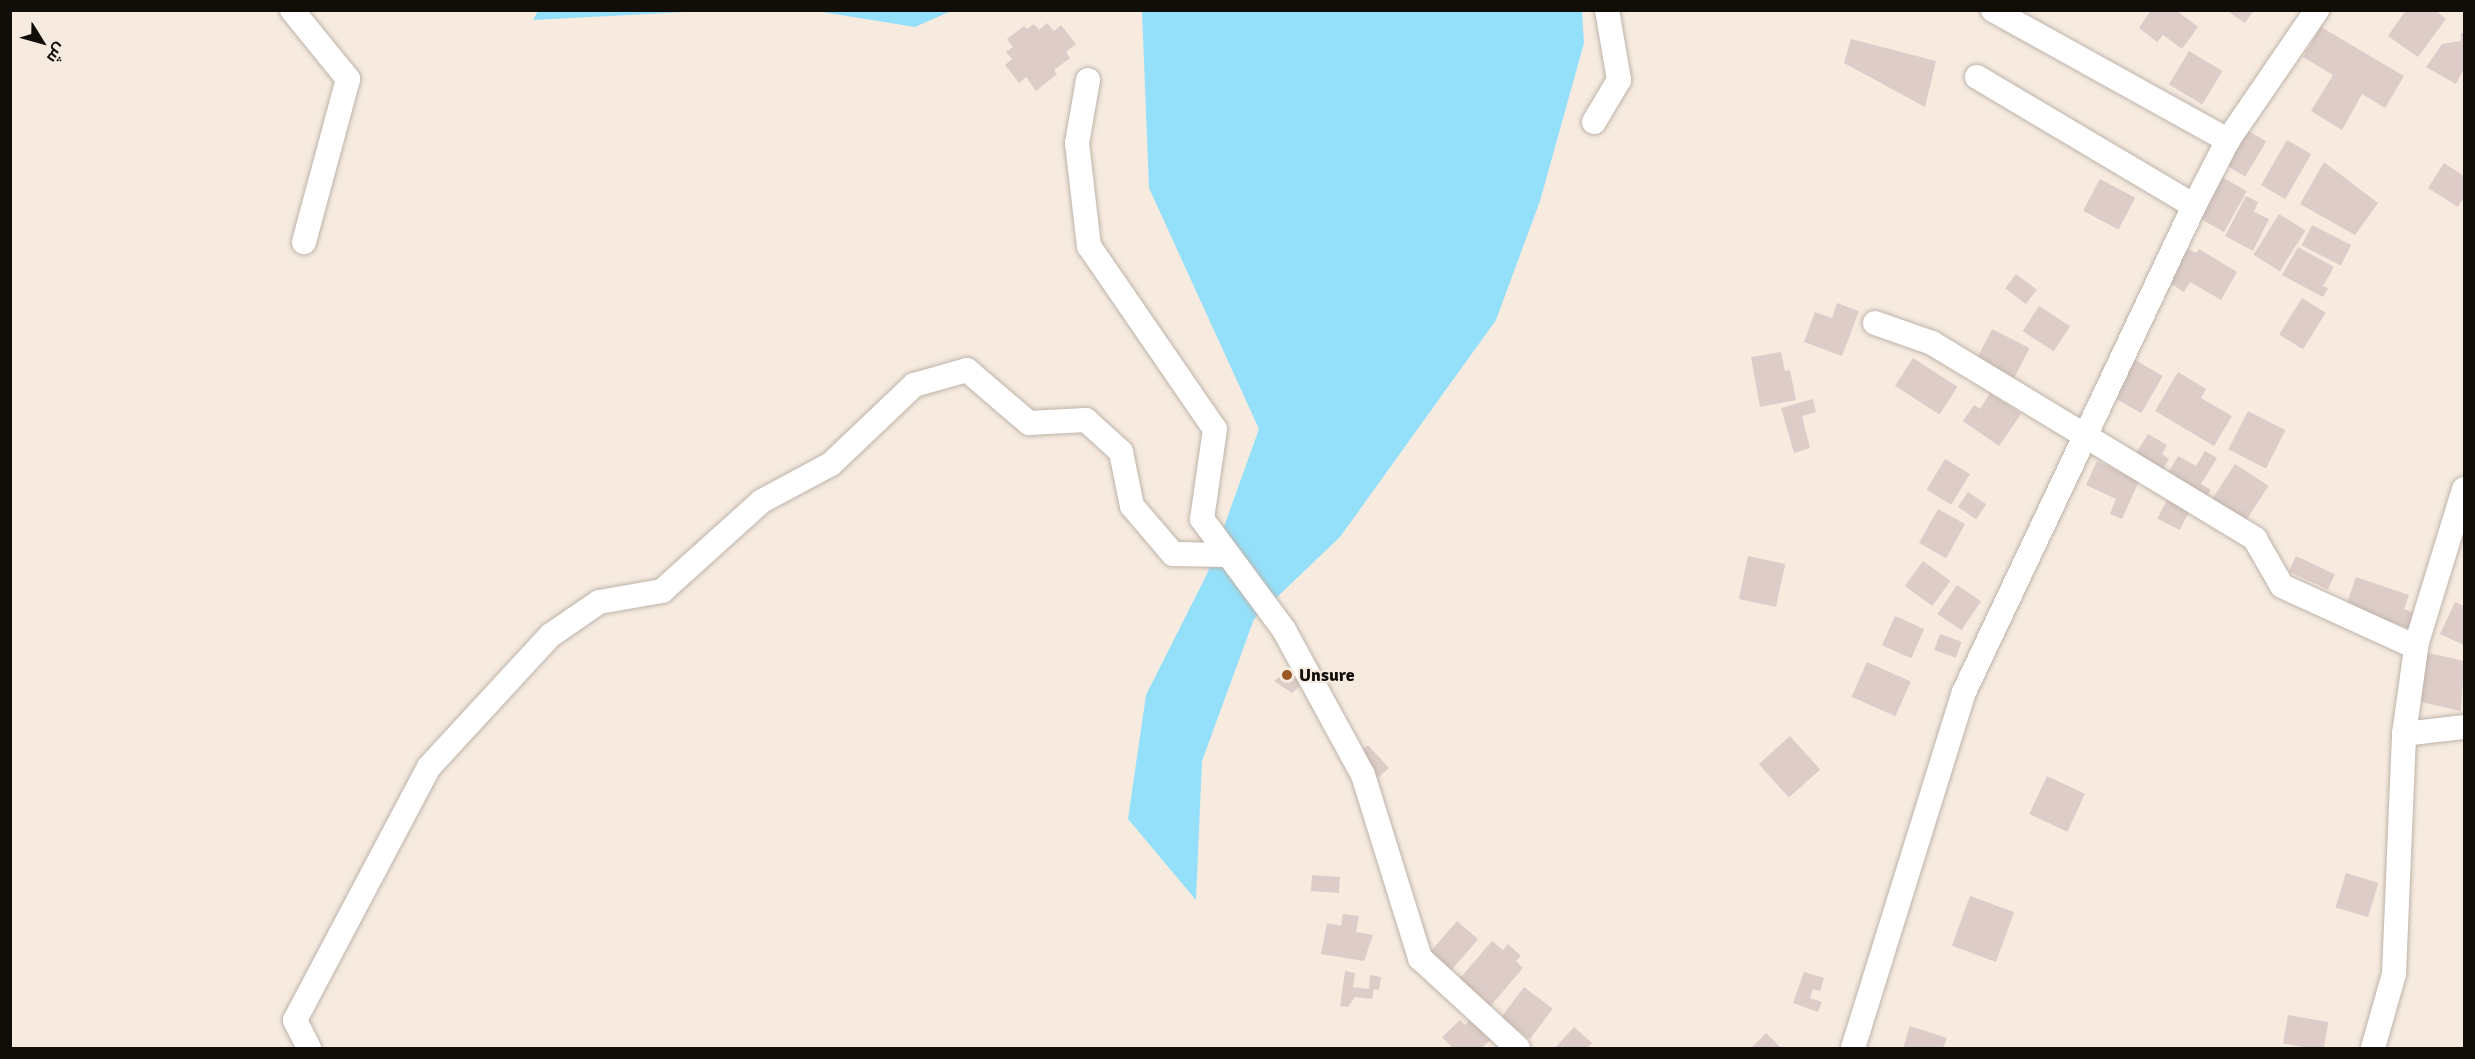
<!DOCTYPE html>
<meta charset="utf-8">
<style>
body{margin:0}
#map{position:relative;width:2475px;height:1059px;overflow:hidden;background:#f7ebe0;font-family:Signika,Cairo,sans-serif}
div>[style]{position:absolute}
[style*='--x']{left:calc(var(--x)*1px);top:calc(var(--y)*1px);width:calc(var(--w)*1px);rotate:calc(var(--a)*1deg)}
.water>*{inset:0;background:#94dffa}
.building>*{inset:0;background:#ddccc8;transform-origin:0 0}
.roads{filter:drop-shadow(0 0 2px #beb3a9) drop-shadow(0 0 2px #beb3a9)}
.minor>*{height:24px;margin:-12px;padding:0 12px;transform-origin:12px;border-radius:12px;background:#fff}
.dots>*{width:16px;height:16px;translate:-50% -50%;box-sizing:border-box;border:3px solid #f7ebe0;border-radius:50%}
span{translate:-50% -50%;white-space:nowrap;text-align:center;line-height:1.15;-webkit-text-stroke:4.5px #f7ebe0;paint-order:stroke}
.poi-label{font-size:18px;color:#110d09;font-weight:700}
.left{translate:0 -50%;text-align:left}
.frame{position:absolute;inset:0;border:12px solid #110d09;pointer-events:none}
.north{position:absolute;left:12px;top:12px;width:60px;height:60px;-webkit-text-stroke:4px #f7ebe0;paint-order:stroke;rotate:127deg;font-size:16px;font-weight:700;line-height:24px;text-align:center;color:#110d09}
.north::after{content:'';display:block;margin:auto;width:21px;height:27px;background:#110d09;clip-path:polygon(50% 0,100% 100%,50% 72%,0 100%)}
</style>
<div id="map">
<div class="water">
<i style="clip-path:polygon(538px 11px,538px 10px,704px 11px,533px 20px)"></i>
<i style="clip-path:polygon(816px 11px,951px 11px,915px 27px)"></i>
<i style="clip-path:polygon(1142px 11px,1582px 11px,1584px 43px,1540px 201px,1496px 320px,1340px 537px,1254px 619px,1202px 761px,1196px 900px,1128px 819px,1146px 695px,1207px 574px,1259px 429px,1149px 188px)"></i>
</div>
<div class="building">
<i style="clip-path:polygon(2151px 10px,2176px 10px,2198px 27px,2182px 49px,2163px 35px,2157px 42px,2139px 28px)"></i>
<i style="clip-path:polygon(2226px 10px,2254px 10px,2245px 23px)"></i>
<i style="clip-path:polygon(2406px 10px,2435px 10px,2446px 19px,2418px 57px,2388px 36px)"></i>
<i style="clip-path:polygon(1047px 23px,1054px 31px,1061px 25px,1076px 44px,1066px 52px,1070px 58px,1054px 70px,1057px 74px,1036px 91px,1026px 77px,1019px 83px,1005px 65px,1012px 59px,1006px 52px,1013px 47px,1007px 39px,1024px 26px,1027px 29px,1034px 24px,1039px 30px)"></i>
<i style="clip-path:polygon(2321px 27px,2404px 76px,2385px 108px,2362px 94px,2342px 130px,2311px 111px,2333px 75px,2303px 57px)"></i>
<i style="clip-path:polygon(2461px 33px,2464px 33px,2464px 69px,2456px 84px,2426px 67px,2442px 44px,2461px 41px)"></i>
<i style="clip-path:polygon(1851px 39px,1936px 61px,1925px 107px,1844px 63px)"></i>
<i style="left:2189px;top:51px;width:39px;height:39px;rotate:31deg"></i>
<i style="left:2244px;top:128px;width:26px;height:41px;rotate:31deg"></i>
<i style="left:2287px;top:140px;width:28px;height:52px;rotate:30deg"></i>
<i style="clip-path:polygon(2324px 162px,2378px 203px,2355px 235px,2300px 204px)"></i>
<i style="clip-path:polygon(2444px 163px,2464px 176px,2464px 197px,2458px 207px,2428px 188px)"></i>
<i style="left:2218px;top:175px;width:33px;height:47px;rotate:29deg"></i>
<i style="left:2100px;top:179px;width:40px;height:36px;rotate:28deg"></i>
<i style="clip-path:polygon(2246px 196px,2258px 202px,2254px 212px,2269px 219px,2253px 251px,2225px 236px)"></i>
<i style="left:2279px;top:214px;width:31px;height:48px;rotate:32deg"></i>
<i style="left:2312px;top:225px;width:44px;height:23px;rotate:27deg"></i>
<i style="clip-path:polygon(2184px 247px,2196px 253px,2199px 249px,2237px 272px,2221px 300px,2190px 282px,2184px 292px,2165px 280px)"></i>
<i style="clip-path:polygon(2298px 247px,2334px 267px,2323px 286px,2328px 288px,2323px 297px,2282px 275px)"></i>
<i style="left:2016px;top:274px;width:26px;height:18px;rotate:37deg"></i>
<i style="left:2302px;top:298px;width:28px;height:43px;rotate:32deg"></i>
<i style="clip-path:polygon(1837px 303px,1859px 311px,1842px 356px,1804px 342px,1815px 312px,1832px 318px)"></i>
<i style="left:2039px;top:306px;width:37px;height:30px;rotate:33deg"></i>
<i style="left:1992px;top:329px;width:42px;height:34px;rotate:27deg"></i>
<i style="clip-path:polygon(1781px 352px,1785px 371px,1790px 370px,1796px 400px,1760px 407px,1751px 357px)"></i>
<i style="left:1913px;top:358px;width:53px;height:33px;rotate:33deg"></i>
<i style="left:2135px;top:360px;width:32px;height:43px;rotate:30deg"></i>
<i style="clip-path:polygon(2178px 372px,2206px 389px,2201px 398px,2232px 416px,2214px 446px,2155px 411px)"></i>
<i style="clip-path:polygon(1990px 393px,2021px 414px,1999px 446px,1963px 421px,1974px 405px,1980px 409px)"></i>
<i style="clip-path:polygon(1813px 399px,1816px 412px,1802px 416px,1810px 448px,1794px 453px,1781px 408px)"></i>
<i style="left:2248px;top:411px;width:42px;height:43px;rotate:27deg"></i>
<i style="clip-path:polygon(2148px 434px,2167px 445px,2162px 454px,2169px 459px,2158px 477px,2131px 461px)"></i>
<i style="clip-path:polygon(2205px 451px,2217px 458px,2201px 484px,2211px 490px,2202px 503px,2164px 480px,2178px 456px,2196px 466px)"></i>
<i style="left:1945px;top:459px;width:29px;height:36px;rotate:31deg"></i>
<i style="clip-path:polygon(2097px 461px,2139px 481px,2122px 519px,2110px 514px,2116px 499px,2086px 485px)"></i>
<i style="left:2235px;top:464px;width:40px;height:48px;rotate:33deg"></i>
<i style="left:1968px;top:492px;width:22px;height:18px;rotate:34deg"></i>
<i style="left:2167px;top:500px;width:25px;height:21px;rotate:27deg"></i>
<i style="left:1938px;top:509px;width:31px;height:39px;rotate:29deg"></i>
<i style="left:1748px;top:556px;width:38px;height:44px;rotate:12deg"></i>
<i style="left:2296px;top:556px;width:43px;height:17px;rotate:25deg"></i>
<i style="left:1923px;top:561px;width:34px;height:31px;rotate:36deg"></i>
<i style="clip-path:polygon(2356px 577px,2409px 595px,2404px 609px,2417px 614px,2411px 629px,2346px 606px)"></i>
<i style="left:1957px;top:585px;width:29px;height:35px;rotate:34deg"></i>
<i style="clip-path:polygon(2455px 602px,2464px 606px,2464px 645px,2440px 634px)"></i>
<i style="left:1895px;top:616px;width:32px;height:32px;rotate:24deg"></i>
<i style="left:1940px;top:634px;width:23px;height:17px;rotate:20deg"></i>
<i style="clip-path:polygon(2424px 652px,2464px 661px,2461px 711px,2412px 700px)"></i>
<i style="left:1867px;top:662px;width:48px;height:38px;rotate:24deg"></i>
<i style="clip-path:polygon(1289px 669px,1301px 685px,1292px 693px,1274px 681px)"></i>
<i style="left:1790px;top:736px;width:45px;height:42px;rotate:48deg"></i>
<i style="left:1368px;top:745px;width:31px;height:14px;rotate:48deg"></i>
<i style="left:2047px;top:776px;width:42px;height:42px;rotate:25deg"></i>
<i style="left:2346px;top:873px;width:34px;height:36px;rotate:17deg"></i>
<i style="left:1312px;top:875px;width:28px;height:16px;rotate:4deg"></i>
<i style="left:1970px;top:896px;width:47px;height:53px;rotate:20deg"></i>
<i style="clip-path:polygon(1343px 914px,1359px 916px,1356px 932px,1373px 935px,1364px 961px,1321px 954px,1327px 923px,1341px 926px)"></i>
<i style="left:1457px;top:921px;width:28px;height:44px;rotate:41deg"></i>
<i style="clip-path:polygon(1492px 941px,1503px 950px,1508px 944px,1521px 956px,1516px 961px,1523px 968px,1487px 1010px,1456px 983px)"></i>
<i style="clip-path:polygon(1345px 971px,1355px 973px,1353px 987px,1369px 989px,1370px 975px,1381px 977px,1379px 990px,1374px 989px,1372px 999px,1355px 997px,1348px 1007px,1340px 1006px)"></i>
<i style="clip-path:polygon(1804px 972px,1824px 978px,1820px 991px,1813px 989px,1810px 998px,1822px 1002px,1818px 1012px,1793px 1003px)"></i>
<i style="left:1524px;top:987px;width:36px;height:38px;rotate:37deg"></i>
<i style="left:2288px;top:1015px;width:41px;height:29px;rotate:10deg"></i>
<i style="clip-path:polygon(1474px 1016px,1494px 1036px,1482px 1048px,1453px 1048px,1442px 1037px,1460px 1020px,1465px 1025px)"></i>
<i style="clip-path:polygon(1910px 1026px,1947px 1038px,1943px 1048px,1903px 1048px)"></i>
<i style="clip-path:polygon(1574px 1027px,1592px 1043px,1587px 1048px,1555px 1048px)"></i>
<i style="clip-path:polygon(1766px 1033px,1781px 1048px,1751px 1048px)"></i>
</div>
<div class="roads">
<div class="minor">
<i style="--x:292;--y:10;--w:89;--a:50.9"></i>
<i style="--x:348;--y:79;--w:169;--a:105.1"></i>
<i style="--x:1993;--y:10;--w:269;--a:29"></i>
<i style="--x:1977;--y:77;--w:252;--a:30.7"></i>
<i style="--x:1088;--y:80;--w:64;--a:99.9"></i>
<i style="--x:1077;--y:143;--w:104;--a:83.4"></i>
<i style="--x:1089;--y:246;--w:222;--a:55.5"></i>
<i style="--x:1215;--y:429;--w:91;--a:98.2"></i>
<i style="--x:1202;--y:519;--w:138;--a:53.5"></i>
<i style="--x:1284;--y:630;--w:165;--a:61.4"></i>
<i style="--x:1363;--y:775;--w:192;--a:72.7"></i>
<i style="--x:1420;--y:958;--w:133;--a:42.6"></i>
<i style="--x:1594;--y:122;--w:49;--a:-59.2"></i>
<i style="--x:1619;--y:80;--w:71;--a:-99.7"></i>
<i style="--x:1875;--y:323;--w:60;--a:19.3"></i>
<i style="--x:1932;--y:343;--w:378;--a:31.2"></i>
<i style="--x:2255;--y:539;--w:54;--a:60.1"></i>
<i style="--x:2282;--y:586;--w:147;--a:24.5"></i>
<i style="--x:2404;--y:734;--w:60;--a:-6.7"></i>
<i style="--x:309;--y:1048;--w:31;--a:-117"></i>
<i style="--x:295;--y:1020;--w:286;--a:-62.1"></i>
<i style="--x:429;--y:767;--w:180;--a:-47.3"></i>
<i style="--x:551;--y:635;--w:58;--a:-34.5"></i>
<i style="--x:599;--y:602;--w:64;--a:-9.9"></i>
<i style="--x:662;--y:591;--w:135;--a:-42"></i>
<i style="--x:762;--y:501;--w:78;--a:-28.2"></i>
<i style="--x:831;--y:464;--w:115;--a:-43.6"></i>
<i style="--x:914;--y:385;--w:55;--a:-15.8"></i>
<i style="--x:967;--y:370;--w:82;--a:40.5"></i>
<i style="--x:1029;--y:423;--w:57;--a:-3"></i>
<i style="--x:1086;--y:420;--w:47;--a:42.4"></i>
<i style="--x:1121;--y:452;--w:55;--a:78.5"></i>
<i style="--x:1132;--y:506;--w:63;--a:49.5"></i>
<i style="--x:1173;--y:554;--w:55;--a:1"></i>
<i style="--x:1853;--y:1048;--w:373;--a:-72.7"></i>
<i style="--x:1964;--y:692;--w:538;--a:-64.67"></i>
<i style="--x:2194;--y:206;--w:74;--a:-62.7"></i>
<i style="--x:2228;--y:140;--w:158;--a:-55.6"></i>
<i style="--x:2373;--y:1048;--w:77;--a:-74.2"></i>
<i style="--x:2394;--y:974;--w:240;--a:-87.6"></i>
<i style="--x:2404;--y:734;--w:93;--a:-82"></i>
<i style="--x:2417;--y:642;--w:160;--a:-72.9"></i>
</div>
</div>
<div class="dots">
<i style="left:1287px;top:675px;background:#985723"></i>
</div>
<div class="poi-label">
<span class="left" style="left:1299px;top:675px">Unsure</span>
</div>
<div class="frame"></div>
<div class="north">ش</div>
</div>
